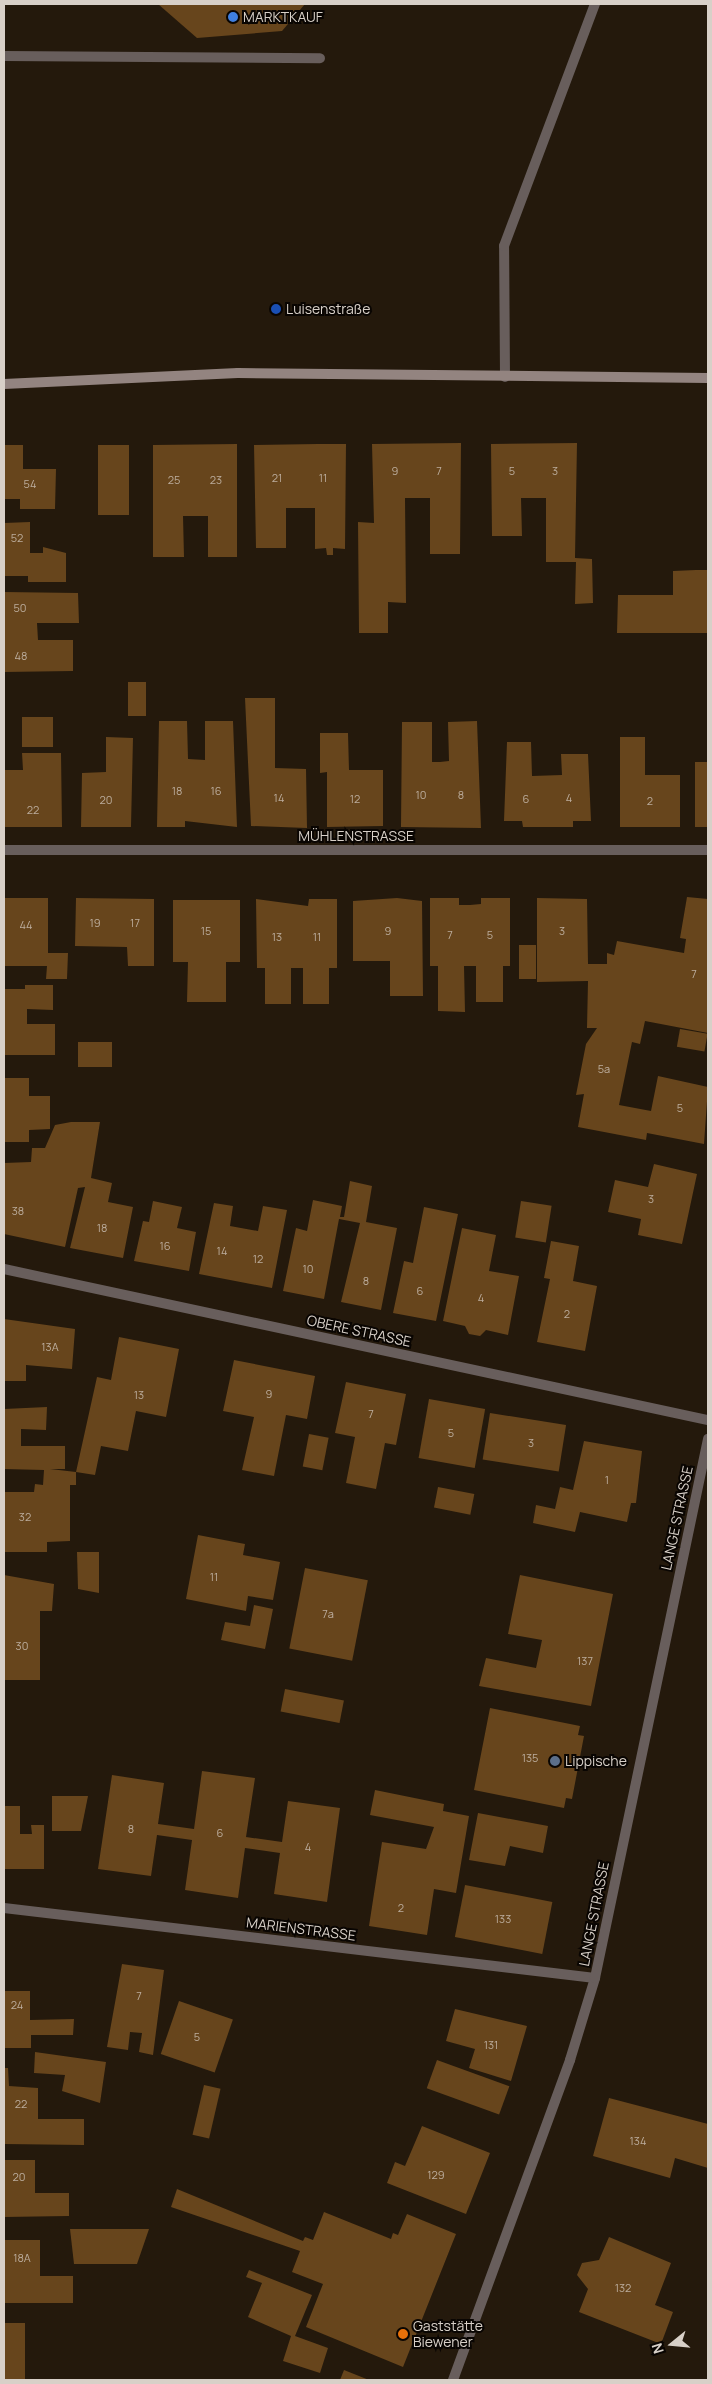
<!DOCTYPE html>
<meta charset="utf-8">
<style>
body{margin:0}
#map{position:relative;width:712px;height:2384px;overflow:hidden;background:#24190c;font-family:Manrope,sans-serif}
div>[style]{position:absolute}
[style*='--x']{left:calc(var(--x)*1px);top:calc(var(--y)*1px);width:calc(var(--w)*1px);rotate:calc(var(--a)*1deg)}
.building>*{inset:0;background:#67451c;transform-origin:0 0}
.lane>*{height:10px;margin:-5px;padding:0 5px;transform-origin:5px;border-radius:5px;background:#685e5c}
.street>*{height:10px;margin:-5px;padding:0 5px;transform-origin:5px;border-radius:5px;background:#685e5c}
.secondary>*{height:10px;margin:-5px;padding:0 5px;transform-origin:5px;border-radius:5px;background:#938480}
.dots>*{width:14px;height:14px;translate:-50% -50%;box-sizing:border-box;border:2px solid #090502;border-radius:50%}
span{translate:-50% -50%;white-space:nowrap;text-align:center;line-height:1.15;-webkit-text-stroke:4px #090502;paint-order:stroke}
.number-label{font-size:11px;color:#bcad9d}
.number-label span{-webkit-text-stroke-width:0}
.poi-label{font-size:14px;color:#d8d0c8}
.left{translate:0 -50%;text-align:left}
.street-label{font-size:14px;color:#d8d0c8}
.frame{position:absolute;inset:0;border:5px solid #d8d0c8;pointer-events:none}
.north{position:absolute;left:647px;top:2319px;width:50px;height:50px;-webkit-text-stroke:4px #090502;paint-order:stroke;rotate:253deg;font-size:14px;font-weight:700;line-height:20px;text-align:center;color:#d8d0c8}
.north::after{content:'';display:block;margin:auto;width:18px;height:22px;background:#d8d0c8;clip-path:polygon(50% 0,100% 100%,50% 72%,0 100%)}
</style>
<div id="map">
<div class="building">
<i style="clip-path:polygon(158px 4px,305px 4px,282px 31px,197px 38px)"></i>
<i style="clip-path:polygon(461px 443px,460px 554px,430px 554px,430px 498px,405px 498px,406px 603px,388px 602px,388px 633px,359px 633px,358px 522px,374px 523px,372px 444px)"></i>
<i style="clip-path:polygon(577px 443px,575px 558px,592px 559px,593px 603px,575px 604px,576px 562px,546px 562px,546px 498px,521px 498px,522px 536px,492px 536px,491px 444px)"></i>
<i style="clip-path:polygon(237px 444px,237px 557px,208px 557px,208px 516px,183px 516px,184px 557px,153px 557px,153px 445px)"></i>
<i style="clip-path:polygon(318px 444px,346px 444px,345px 549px,333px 548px,333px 555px,327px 555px,326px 548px,315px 549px,315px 508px,286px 508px,286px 548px,256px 548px,254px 445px)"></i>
<i style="clip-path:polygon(4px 445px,23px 445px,23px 469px,56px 469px,55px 509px,20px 509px,20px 499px,4px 499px)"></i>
<i style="left:98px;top:445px;width:31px;height:70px"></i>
<i style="clip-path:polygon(30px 522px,30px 553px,43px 553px,43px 547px,66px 553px,66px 582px,28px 582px,28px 576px,4px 576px,4px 523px)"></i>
<i style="clip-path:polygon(696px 570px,708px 570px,708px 633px,617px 633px,618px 595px,673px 595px,673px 571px)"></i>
<i style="clip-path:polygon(4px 592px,78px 593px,79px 623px,37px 623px,38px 640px,73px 640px,73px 671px,4px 672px)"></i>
<i style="left:128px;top:682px;width:18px;height:34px"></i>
<i style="clip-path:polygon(245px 698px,275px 698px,275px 768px,306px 769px,307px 828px,251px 826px)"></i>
<i style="left:22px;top:717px;width:31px;height:30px"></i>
<i style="clip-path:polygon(159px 721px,187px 721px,188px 759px,205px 760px,205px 721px,233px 721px,237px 827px,185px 821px,185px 827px,157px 827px)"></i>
<i style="clip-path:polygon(477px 721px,481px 828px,401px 827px,402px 722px,432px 722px,432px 762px,440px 762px,449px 761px,448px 722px)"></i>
<i style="clip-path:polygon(320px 733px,348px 733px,349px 770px,383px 770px,383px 826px,327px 827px,327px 772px,320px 773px)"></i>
<i style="clip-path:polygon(106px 737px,133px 738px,131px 827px,81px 827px,82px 773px,106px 772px)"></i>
<i style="clip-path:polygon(620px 737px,645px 737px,645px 775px,680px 775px,680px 827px,620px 827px)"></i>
<i style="clip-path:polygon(507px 742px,531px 742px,532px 776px,562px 775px,561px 754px,588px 754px,591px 821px,573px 821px,573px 827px,523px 827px,522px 821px,504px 821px)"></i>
<i style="clip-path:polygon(22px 753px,61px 753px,62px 827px,4px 827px,4px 770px,23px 770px)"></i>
<i style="left:695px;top:762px;width:13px;height:65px"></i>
<i style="clip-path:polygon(687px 897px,708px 899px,708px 1033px,645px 1021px,640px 1044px,632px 1042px,619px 1105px,651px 1111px,658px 1076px,708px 1087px,704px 1144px,647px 1133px,646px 1140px,578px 1127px,584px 1094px,576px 1095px,586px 1044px,597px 1028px,587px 1028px,588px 981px,537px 982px,537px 898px,587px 899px,588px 964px,607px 964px,607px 953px,614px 955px,617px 941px,684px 953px,686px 939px,680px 938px)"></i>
<i style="clip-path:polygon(4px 898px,48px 898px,48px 953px,68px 953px,67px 979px,46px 979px,47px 966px,4px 966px)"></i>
<i style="clip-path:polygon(76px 898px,154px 899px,154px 966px,128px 966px,127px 947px,75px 946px)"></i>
<i style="clip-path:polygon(397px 898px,422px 901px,423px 996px,390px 996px,390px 961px,353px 961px,353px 901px)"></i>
<i style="clip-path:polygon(430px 898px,459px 898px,459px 905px,470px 905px,481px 904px,481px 898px,510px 898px,510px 966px,503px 966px,503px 1002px,476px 1002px,476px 966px,464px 966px,465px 1012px,438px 1011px,438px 966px,430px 966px)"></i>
<i style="clip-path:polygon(256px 899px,308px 906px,309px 899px,337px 899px,337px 968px,329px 968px,329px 1004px,303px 1004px,303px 968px,291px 968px,291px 1004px,265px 1004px,265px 968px,257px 968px)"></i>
<i style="clip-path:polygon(173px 900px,240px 900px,240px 962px,226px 962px,226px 1002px,187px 1002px,188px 962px,173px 962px)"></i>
<i style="left:519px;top:945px;width:17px;height:34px"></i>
<i style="clip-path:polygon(25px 985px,53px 985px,53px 1010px,27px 1009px,27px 1024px,55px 1024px,55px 1055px,4px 1055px,4px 989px,25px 989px)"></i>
<i style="left:680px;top:1029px;width:28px;height:18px;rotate:10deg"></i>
<i style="left:78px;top:1042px;width:34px;height:25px"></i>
<i style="clip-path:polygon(4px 1078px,29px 1078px,29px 1096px,50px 1096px,50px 1129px,29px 1130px,29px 1142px,4px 1142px)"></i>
<i style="clip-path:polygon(71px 1122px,100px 1122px,91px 1178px,112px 1183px,108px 1202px,133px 1207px,123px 1258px,70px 1248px,85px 1187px,78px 1188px,65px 1247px,4px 1234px,4px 1163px,31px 1162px,32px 1148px,45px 1148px,55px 1125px)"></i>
<i style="clip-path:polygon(654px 1164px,697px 1174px,682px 1244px,638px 1235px,641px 1219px,608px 1212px,615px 1180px,648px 1187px)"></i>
<i style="clip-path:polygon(350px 1181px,372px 1186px,366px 1222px,397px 1228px,381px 1310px,341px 1302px,360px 1223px,339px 1219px,324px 1299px,283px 1291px,296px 1228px,307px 1231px,313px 1200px,342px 1206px,340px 1217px,344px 1217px)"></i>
<i style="clip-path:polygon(153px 1201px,182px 1207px,177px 1228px,196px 1232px,189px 1271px,134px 1261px,143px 1221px,149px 1222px)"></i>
<i style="left:521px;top:1201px;width:31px;height:37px;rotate:9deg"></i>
<i style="clip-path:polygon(214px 1203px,233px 1206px,230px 1226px,258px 1231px,263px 1206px,287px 1210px,272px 1288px,199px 1274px)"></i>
<i style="clip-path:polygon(424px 1207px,458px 1214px,436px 1321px,393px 1313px,404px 1261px,413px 1263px)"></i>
<i style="clip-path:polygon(462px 1228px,496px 1235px,489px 1271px,519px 1276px,508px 1335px,486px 1330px,480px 1336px,469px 1334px,465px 1326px,443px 1321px)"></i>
<i style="clip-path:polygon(551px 1241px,579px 1246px,573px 1281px,597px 1286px,585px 1351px,537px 1342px,550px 1279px,544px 1278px)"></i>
<i style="clip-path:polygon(4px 1319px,75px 1329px,72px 1369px,26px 1365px,26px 1381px,4px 1381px)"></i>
<i style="clip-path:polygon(119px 1337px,179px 1349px,166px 1417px,136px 1411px,128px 1451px,101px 1446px,95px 1475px,76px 1472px,97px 1377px,111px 1380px)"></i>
<i style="clip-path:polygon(234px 1360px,315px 1376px,307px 1419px,286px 1415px,274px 1476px,242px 1470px,254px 1417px,223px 1411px)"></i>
<i style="clip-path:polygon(346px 1382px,406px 1394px,396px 1445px,385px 1443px,376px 1489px,346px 1483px,355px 1437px,335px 1433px)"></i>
<i style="left:429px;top:1399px;width:57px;height:60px;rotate:10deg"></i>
<i style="clip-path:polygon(47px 1407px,46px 1430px,21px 1429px,21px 1446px,65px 1446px,65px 1469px,50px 1469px,76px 1472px,76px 1485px,70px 1485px,70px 1541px,47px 1542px,47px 1552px,4px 1552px,4px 1492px,34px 1492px,35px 1484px,43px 1485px,44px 1470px,4px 1469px,4px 1409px)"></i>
<i style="left:490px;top:1413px;width:77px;height:47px;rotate:9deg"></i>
<i style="left:309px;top:1434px;width:20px;height:33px;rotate:11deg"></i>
<i style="clip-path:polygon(584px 1441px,642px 1451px,636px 1503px,631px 1503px,627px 1522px,580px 1512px,575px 1532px,533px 1523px,536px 1505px,555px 1509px,560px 1487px,573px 1490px)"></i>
<i style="left:438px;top:1487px;width:37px;height:21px;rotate:11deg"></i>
<i style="clip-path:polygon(198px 1535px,245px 1544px,243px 1555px,280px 1562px,273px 1600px,248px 1596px,246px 1611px,186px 1599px)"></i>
<i style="clip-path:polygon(77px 1552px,99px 1552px,99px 1593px,78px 1589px)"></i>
<i style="left:305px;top:1568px;width:64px;height:82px;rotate:11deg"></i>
<i style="clip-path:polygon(4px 1575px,54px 1584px,52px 1611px,40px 1611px,40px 1680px,4px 1680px)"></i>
<i style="clip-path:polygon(520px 1575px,613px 1594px,591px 1706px,479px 1686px,486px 1658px,536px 1668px,542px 1640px,508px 1634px)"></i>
<i style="clip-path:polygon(254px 1605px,273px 1609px,265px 1649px,221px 1640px,225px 1622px,250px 1626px)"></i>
<i style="left:285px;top:1689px;width:60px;height:23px;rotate:11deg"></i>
<i style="clip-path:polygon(490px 1708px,580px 1726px,578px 1735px,584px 1736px,572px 1799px,566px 1798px,564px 1808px,474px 1790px)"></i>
<i style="clip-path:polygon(202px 1771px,255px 1778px,246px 1837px,282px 1842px,288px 1801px,340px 1808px,327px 1902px,274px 1894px,280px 1853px,245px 1848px,238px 1898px,185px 1890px,192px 1840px,157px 1835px,151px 1876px,98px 1869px,112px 1775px,164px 1783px,158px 1824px,194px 1829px)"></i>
<i style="clip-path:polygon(375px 1790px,444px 1804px,443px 1811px,469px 1816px,456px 1893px,434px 1889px,427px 1935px,369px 1926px,382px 1842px,426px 1849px,434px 1827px,370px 1815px)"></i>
<i style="clip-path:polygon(52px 1796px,88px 1796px,81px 1831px,52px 1831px)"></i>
<i style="clip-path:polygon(4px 1806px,20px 1806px,20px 1834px,32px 1834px,31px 1825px,44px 1825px,44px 1869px,4px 1869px)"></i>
<i style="clip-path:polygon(478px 1813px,548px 1826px,543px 1853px,510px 1846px,505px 1866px,469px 1860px)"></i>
<i style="left:465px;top:1885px;width:89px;height:53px;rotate:11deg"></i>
<i style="clip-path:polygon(122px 1964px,164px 1970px,153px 2055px,139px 2052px,142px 2033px,130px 2032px,128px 2050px,107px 2047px)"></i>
<i style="clip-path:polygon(4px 1991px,30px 1991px,30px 2020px,74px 2019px,73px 2035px,31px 2035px,31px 2048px,4px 2048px)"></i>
<i style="left:179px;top:2001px;width:57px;height:56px;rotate:19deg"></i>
<i style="clip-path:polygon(455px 2009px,527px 2026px,511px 2081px,469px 2068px,475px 2049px,446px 2041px)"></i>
<i style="clip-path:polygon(35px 2052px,106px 2062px,100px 2103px,62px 2091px,65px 2075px,34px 2073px)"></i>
<i style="left:437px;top:2060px;width:77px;height:30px;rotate:20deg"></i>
<i style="clip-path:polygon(4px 2068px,8px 2068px,9px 2086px,38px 2088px,38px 2119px,84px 2119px,84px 2145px,4px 2144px)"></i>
<i style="left:204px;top:2085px;width:17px;height:51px;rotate:13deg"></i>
<i style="clip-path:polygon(609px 2098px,708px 2124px,708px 2168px,675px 2158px,670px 2178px,593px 2156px)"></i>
<i style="clip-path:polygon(422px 2126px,490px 2153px,466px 2214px,387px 2183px,395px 2162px,405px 2166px)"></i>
<i style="clip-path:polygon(4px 2160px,35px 2160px,35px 2193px,69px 2193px,69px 2216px,4px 2217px)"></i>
<i style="clip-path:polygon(177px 2189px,303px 2241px,305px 2237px,313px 2240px,324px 2212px,391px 2239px,393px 2233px,398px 2235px,407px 2214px,456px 2234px,403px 2367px,306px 2327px,323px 2284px,292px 2272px,300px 2251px,171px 2207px)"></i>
<i style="clip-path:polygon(70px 2229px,149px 2229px,137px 2264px,74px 2264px)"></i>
<i style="clip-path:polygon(609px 2237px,671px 2263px,655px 2305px,673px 2312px,661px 2344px,579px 2312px,588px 2289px,577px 2275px,582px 2263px,599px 2260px)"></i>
<i style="clip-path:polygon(4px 2240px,40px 2240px,40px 2276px,73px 2276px,73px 2303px,4px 2303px)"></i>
<i style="clip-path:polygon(249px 2270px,312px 2295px,295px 2336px,328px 2348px,320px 2373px,283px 2361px,291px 2336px,248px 2317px,262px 2283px,246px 2277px)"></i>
<i style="left:4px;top:2323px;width:21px;height:57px"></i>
<i style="clip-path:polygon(344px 2370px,369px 2380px,340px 2380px)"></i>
</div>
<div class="lane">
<i style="--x:4;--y:56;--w:316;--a:0.4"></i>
<i style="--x:505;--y:377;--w:131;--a:-90.4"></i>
<i style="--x:504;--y:246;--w:259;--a:-69.4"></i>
</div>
<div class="street">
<i style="--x:4;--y:850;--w:704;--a:0"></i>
<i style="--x:4;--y:1269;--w:720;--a:12.11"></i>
<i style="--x:4;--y:1908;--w:595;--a:6.75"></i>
<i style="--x:453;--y:2380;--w:341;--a:-69.9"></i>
<i style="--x:570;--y:2060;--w:86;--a:-73"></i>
<i style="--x:595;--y:1978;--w:551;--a:-78.16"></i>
</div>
<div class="secondary">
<i style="--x:4;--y:384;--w:234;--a:-2.7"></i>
<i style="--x:238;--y:373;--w:470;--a:0.6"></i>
</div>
<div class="dots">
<i style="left:233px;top:17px;background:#3f7fe0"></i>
<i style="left:276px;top:309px;background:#1a4fb4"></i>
<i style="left:555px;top:1761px;background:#5c6f8a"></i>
<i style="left:403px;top:2334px;background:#e8710a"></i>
</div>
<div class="number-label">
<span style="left:395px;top:471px">9</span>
<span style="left:439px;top:471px">7</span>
<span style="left:512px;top:471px">5</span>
<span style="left:555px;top:471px">3</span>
<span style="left:277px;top:478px">21</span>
<span style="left:323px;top:478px">11</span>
<span style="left:174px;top:480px">25</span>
<span style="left:216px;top:480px">23</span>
<span style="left:30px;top:484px">54</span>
<span style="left:17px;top:538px">52</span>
<span style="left:20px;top:608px">50</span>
<span style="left:21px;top:656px">48</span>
<span style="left:177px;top:791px">18</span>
<span style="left:216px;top:791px">16</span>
<span style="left:421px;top:795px">10</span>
<span style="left:461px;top:795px">8</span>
<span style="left:279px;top:798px">14</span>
<span style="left:569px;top:798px">4</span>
<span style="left:355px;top:799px">12</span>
<span style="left:526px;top:799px">6</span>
<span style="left:106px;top:800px">20</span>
<span style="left:650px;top:801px">2</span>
<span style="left:33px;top:810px">22</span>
<span style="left:95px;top:923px">19</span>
<span style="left:135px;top:923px">17</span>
<span style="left:26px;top:925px">44</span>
<span style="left:206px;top:931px">15</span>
<span style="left:388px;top:931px">9</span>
<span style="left:562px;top:931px">3</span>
<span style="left:450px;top:935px">7</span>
<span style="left:490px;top:935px">5</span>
<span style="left:277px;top:937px">13</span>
<span style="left:317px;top:937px">11</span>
<span style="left:694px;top:974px">7</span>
<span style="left:604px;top:1069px">5a</span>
<span style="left:680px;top:1108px">5</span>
<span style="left:651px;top:1199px">3</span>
<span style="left:18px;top:1211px">38</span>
<span style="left:102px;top:1228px">18</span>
<span style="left:165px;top:1246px">16</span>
<span style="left:222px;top:1251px">14</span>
<span style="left:258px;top:1259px">12</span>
<span style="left:308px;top:1269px">10</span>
<span style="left:366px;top:1281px">8</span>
<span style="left:420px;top:1291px">6</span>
<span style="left:481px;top:1298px">4</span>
<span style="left:567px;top:1314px">2</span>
<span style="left:50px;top:1347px">13A</span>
<span style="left:269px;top:1394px">9</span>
<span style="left:139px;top:1395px">13</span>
<span style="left:371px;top:1414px">7</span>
<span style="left:451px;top:1433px">5</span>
<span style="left:531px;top:1443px">3</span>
<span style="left:607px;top:1480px">1</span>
<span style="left:25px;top:1517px">32</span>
<span style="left:214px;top:1577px">11</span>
<span style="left:328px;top:1614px">7a</span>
<span style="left:22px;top:1646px">30</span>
<span style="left:585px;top:1661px">137</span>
<span style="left:530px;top:1758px">135</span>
<span style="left:131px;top:1829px">8</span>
<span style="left:220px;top:1833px">6</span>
<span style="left:308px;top:1847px">4</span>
<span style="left:401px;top:1908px">2</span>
<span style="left:503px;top:1919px">133</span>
<span style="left:139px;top:1996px">7</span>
<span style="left:17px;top:2005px">24</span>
<span style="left:197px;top:2037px">5</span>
<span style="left:491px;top:2045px">131</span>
<span style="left:21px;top:2104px">22</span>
<span style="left:638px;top:2141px">134</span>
<span style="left:436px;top:2175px">129</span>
<span style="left:19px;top:2177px">20</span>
<span style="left:22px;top:2258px">18A</span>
<span style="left:623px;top:2288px">132</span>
</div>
<div class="poi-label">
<span class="left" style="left:243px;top:17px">MARKTKAUF</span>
<span class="left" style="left:286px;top:309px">Luisenstraße</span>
<span class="left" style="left:565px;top:1761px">Lippische</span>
<span class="left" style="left:413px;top:2334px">Gaststätte<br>Biewener</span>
</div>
<div class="street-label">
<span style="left:356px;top:836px">MÜHLENSTRASSE</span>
<span style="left:359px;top:1331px;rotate:12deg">OBERE STRASSE</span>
<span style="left:677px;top:1518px;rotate:-78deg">LANGE STRASSE</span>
<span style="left:594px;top:1914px;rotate:-79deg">LANGE STRASSE</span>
<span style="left:301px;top:1929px;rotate:7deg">MARIENSTRASSE</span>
</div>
<div class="frame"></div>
<div class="north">N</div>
</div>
